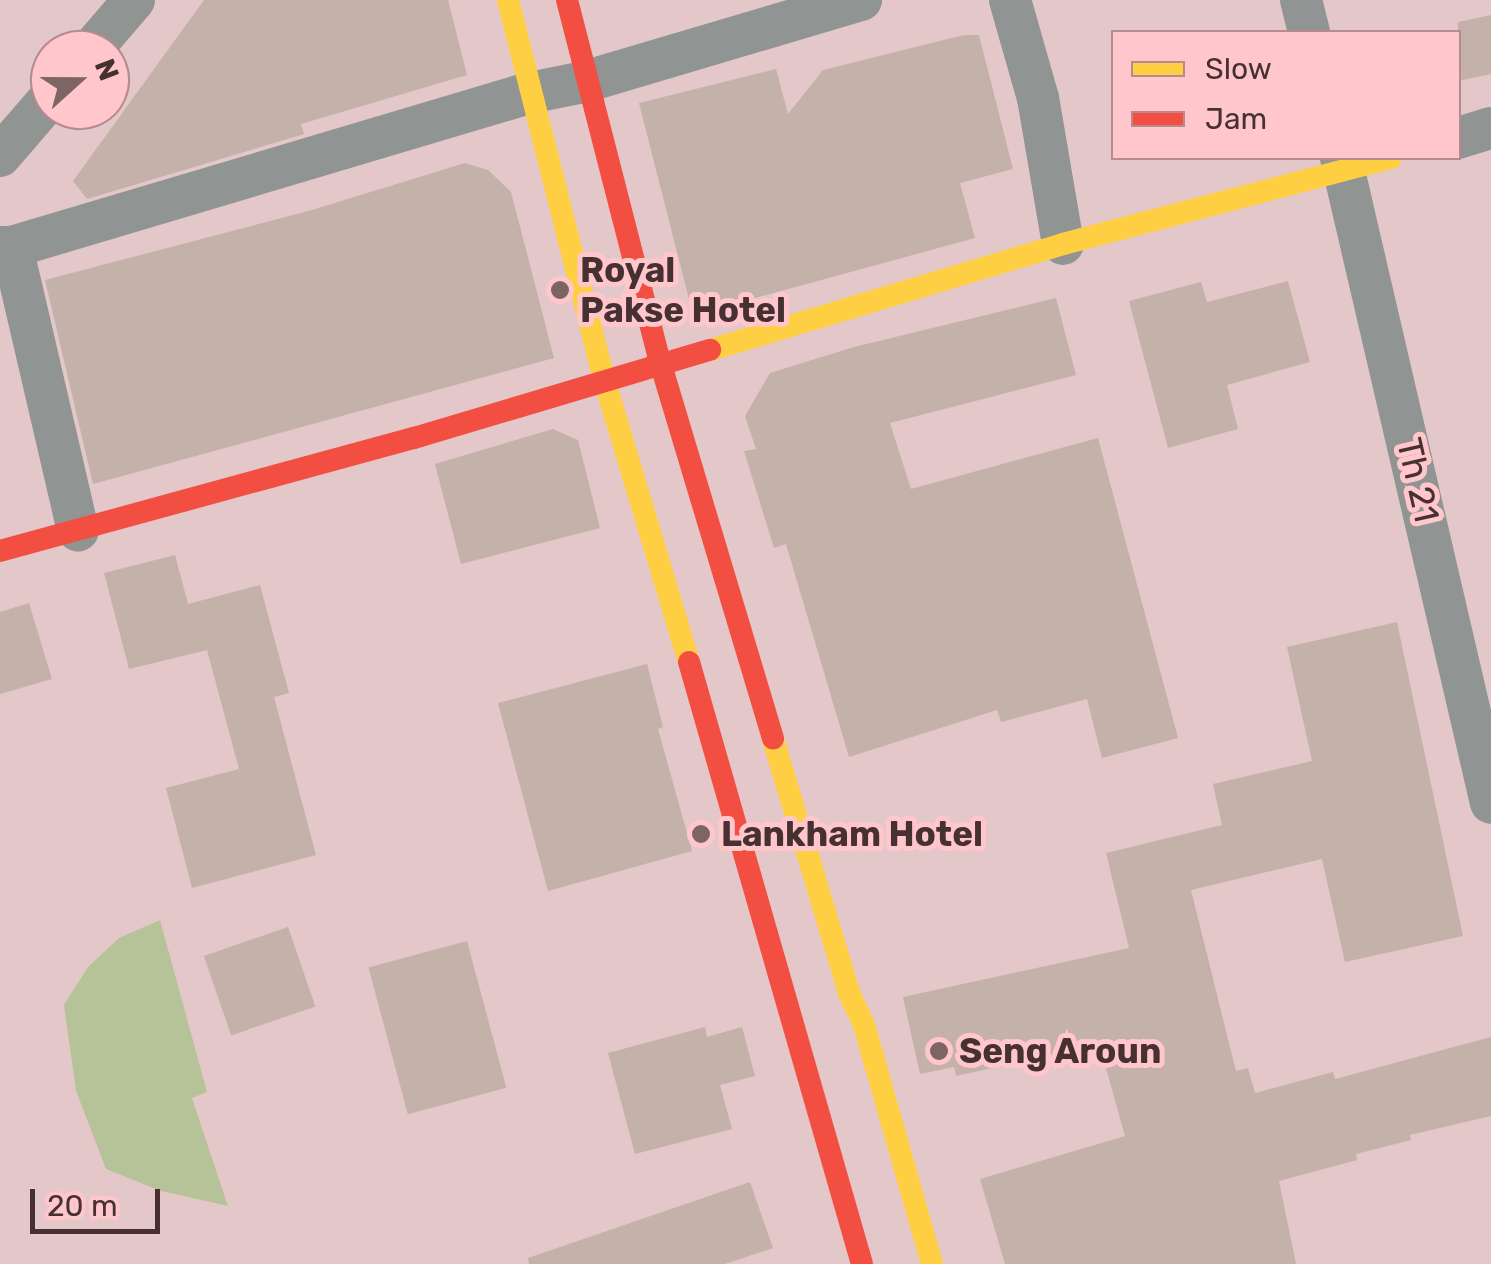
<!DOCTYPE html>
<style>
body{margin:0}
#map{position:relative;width:1491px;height:1264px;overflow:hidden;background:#e4c7c8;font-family:Rubik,sans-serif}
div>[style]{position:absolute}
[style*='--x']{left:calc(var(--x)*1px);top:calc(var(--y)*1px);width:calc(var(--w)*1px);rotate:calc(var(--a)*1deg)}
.green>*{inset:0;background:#b6c298}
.building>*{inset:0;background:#c4b1aa;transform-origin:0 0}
.street>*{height:42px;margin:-21px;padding:0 21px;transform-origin:21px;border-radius:21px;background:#909493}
.slow>*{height:22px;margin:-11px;padding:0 11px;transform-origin:11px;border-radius:11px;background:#ffcf43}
.jam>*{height:22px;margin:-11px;padding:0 11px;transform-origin:11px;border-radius:11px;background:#f24e42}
.dots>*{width:28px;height:28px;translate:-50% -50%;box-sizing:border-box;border:5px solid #ffc7cb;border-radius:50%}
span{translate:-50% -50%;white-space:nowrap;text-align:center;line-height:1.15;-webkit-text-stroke:10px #ffc7cb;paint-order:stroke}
.poi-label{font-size:35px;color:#463032;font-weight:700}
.left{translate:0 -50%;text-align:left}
.street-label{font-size:35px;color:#463032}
.legend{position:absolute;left:1111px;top:30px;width:350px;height:130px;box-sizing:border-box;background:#ffc7cb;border:2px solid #b58b8e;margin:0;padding:12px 18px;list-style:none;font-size:30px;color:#463032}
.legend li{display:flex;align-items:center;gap:20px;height:50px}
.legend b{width:50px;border:2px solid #b58b8e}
.north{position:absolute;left:30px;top:30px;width:100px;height:100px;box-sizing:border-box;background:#ffc7cb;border:2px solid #b58b8e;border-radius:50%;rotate:69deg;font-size:28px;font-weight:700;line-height:40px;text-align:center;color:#463032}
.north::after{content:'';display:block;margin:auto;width:35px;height:45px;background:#7d6566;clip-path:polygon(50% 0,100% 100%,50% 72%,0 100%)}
.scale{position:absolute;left:30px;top:1189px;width:130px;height:45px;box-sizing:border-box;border:5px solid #463032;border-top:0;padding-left:12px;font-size:30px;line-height:35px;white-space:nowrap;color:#463032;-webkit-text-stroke:8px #ffc7cb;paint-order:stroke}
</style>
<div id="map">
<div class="green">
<i style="clip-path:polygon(160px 920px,207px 1092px,192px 1098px,228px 1206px,161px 1191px,106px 1169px,76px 1091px,64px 1005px,88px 967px,119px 938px)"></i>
</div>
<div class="building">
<i style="clip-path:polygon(204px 0,448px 0,467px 75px,301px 124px,304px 134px,87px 199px,73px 181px)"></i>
<i style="clip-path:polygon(1491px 15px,1491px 74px,1458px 81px,1458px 22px)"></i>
<i style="clip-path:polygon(964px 35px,979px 35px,1013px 169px,960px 183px,975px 238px,693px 315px,639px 103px,776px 69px,788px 114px,823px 70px)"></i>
<i style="clip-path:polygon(465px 163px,488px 170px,511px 192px,554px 358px,93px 484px,45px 280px,312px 210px)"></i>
<i style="clip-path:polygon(1288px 281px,1310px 362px,1227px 385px,1238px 429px,1168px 448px,1129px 301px,1201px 282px,1207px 302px)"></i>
<i style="clip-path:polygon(1056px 298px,1076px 375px,890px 423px,911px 489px,1098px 438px,1178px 738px,1102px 758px,1087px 699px,1001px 722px,997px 710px,849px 757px,786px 544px,774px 548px,744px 451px,756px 449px,745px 416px,770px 373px,854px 347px)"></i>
<i style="clip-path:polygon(553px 429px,578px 440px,600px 528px,461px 564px,435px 464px)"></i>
<i style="clip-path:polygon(175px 555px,188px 604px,260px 585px,289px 693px,274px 697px,316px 855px,192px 888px,166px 788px,239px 769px,207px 650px,129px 669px,104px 573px)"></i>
<i style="clip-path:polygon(29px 603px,52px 679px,0 694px,0 612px)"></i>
<i style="clip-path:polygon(1397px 622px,1463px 936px,1345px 962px,1322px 859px,1191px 890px,1236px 1071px,1248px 1068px,1255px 1093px,1333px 1072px,1335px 1079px,1491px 1037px,1491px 1116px,1410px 1135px,1411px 1140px,1356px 1154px,1357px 1160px,1279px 1181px,1296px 1264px,1005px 1264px,980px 1179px,1125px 1136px,1102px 1054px,1054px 1065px,1052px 1055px,956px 1076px,954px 1067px,920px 1074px,903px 997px,1129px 948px,1106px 853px,1222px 825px,1213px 784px,1312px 761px,1287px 647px)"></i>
<i style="clip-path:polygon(647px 664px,663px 727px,658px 729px,692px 851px,548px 891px,498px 703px)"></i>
<i style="left:288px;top:927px;width:84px;height:89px;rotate:71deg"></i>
<i style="left:467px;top:941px;width:152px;height:102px;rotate:75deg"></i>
<i style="clip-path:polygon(705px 1027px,707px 1037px,742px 1027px,755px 1076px,720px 1085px,732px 1129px,635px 1154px,608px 1053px)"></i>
<i style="clip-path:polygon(750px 1182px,773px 1248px,725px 1264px,529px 1264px,528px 1258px)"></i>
</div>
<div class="street">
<i style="--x:1010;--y:0;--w:102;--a:74.1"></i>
<i style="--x:1038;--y:98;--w:148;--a:80.3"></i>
<i style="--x:1301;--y:0;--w:33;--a:76"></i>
<i style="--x:91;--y:50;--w:66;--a:-49.3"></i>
<i style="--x:1458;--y:138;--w:34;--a:-17"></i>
<i style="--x:0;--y:156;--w:77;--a:-49.2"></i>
<i style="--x:1341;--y:158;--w:662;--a:76.91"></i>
<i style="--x:0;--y:247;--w:12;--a:0"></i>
<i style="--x:12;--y:247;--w:539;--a:-16.59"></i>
<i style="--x:529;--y:93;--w:56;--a:-11.3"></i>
<i style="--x:584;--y:82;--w:289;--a:-16.5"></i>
<i style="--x:12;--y:247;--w:291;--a:76.9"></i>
</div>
<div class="slow">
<i style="--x:508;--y:0;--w:391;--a:75.8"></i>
<i style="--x:604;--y:379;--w:295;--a:73.3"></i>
<i style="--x:710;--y:350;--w:369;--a:-16.7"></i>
<i style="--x:1063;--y:244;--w:339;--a:-14.7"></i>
<i style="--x:773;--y:739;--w:267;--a:73.3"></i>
<i style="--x:850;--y:995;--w:33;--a:65"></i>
<i style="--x:864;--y:1025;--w:248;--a:74.1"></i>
</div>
<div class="jam">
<i style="--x:567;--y:0;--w:377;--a:75.6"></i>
<i style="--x:661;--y:365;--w:390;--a:73.3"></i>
<i style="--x:0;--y:551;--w:429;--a:-15.3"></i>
<i style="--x:414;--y:438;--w:309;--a:-16.6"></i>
<i style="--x:689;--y:662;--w:626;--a:73.97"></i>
</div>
<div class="dots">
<i style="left:560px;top:290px;background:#7d6566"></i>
<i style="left:701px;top:834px;background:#7d6566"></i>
<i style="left:939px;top:1051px;background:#7d6566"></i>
</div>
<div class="poi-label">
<span class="left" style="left:580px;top:290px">Royal<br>Pakse Hotel</span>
<span class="left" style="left:721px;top:834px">Lankham Hotel</span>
<span class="left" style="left:959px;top:1051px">Seng Aroun</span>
</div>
<div class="street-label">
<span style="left:1418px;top:480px;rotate:77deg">Th 21</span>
</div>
<ul class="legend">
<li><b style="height:12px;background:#ffcf43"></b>Slow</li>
<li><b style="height:12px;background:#f24e42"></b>Jam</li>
</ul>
<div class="north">N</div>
<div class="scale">20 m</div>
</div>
